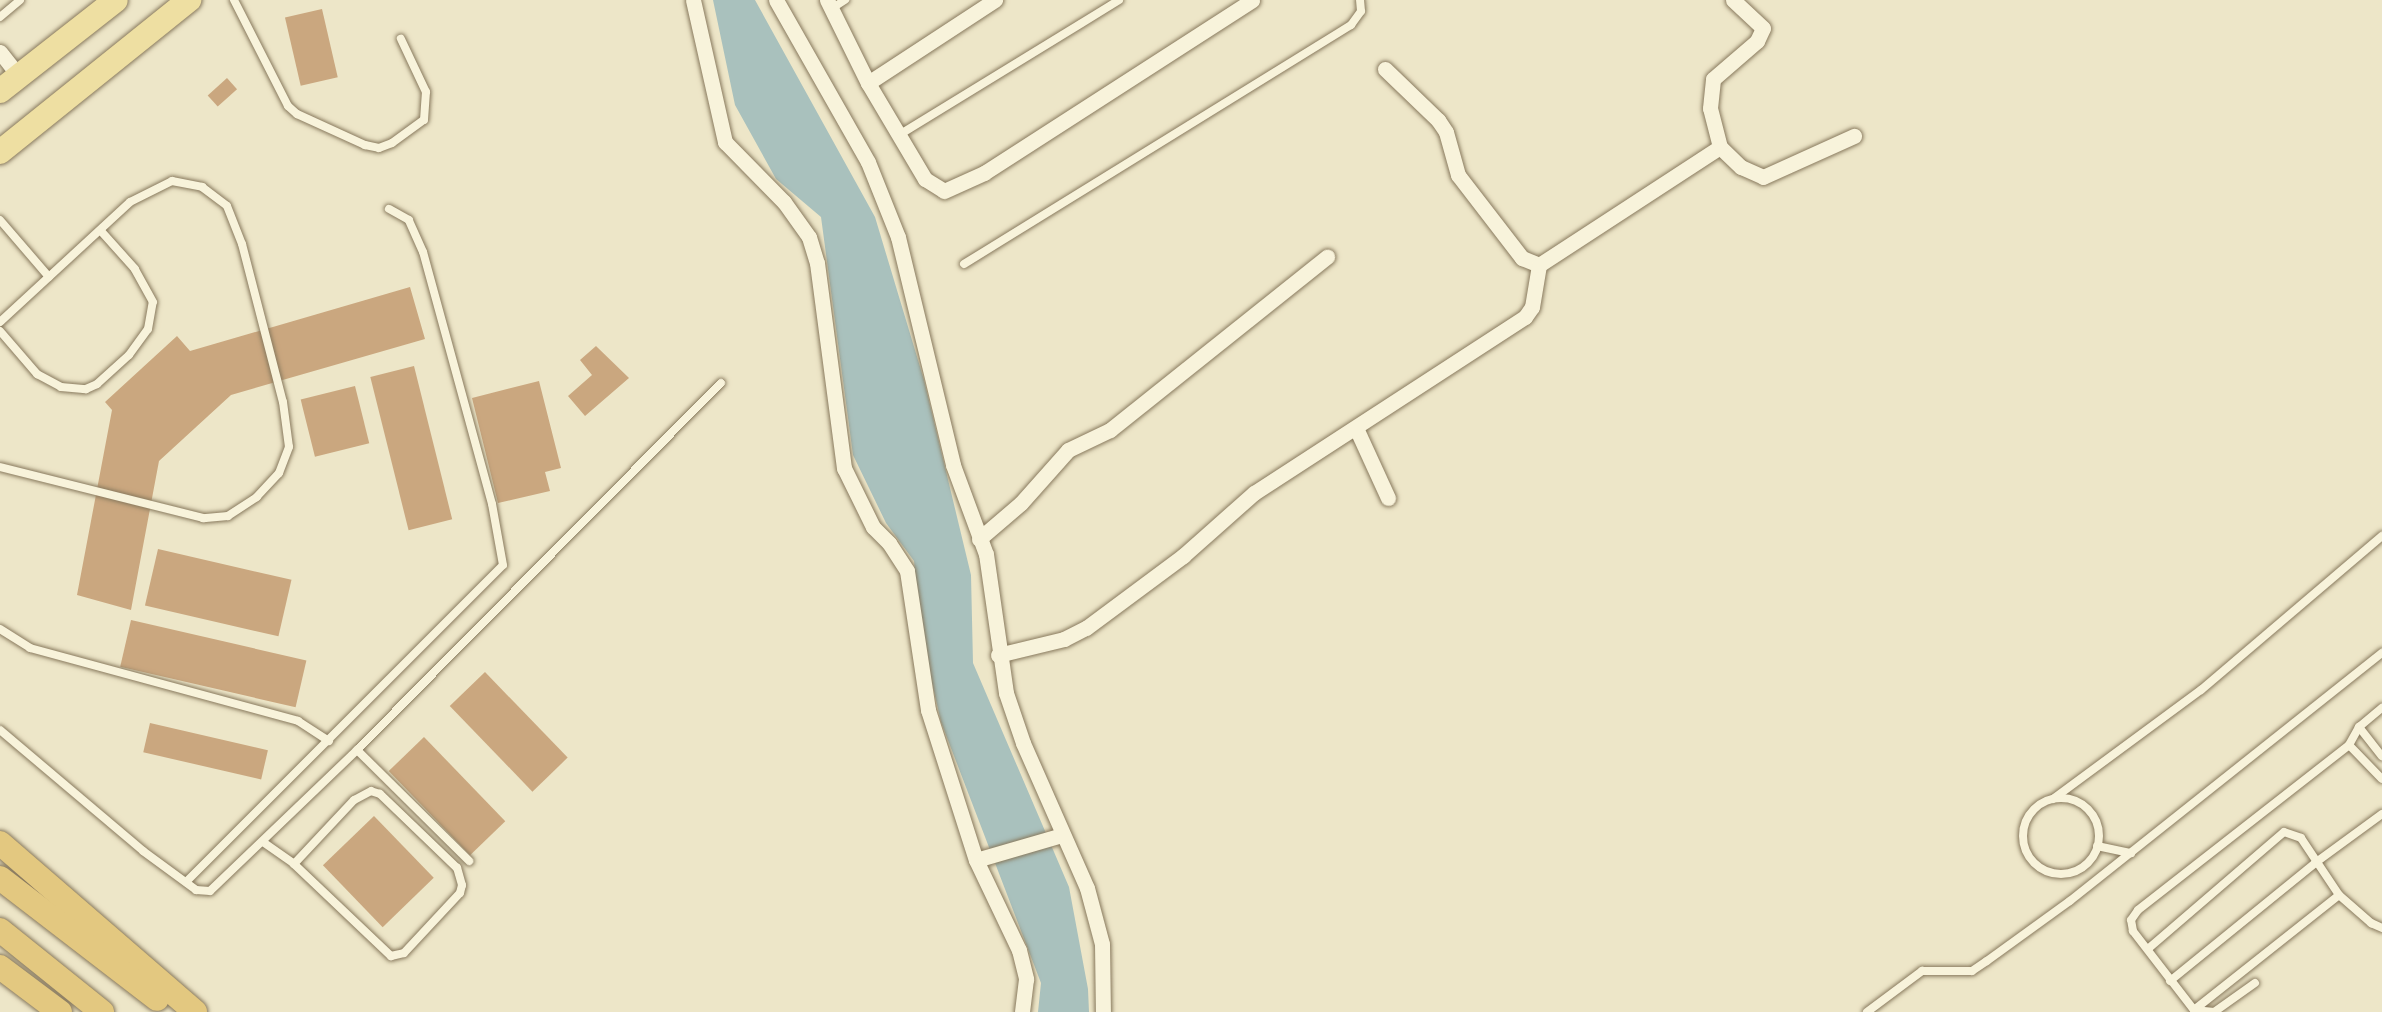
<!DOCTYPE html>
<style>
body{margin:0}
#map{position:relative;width:2382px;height:1012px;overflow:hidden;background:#ede6c8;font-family:Spectral,serif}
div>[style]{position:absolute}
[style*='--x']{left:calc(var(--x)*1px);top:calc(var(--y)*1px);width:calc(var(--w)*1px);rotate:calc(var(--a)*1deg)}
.water>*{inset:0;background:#a9c1bd}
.building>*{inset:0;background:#caa77f;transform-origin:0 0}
.roads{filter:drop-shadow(0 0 2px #88795d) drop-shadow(0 0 2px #88795d)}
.service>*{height:8px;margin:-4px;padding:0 4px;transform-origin:4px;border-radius:4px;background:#f8f3db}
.service>.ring{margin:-4px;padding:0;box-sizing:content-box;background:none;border:8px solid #f8f3db;border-radius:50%}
.minor>*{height:15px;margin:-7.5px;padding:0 7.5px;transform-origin:7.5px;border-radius:7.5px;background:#f8f3db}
.primary>*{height:24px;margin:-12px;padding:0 12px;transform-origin:12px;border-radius:12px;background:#eedfa2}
.trunk>*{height:24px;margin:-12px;padding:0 12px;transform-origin:12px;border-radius:12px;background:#e3c880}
span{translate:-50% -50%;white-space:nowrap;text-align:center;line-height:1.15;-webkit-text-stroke:4.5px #f5f0d7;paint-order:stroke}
</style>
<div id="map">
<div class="water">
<i style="clip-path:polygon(713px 0,755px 0,875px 217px,924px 380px,971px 575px,973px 663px,1069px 887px,1088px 989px,1089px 1012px,1038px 1012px,1041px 983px,941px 722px,921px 635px,914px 561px,886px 523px,853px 455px,821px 217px,776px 179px,735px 105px)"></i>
</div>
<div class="building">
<i style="left:322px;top:9px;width:70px;height:38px;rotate:77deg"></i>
<i style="left:227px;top:78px;width:15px;height:26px;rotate:48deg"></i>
<i style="clip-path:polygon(410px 287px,425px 339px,231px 395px,159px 461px,131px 610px,77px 595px,112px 410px,105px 402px,177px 336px,190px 351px)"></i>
<i style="clip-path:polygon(596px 346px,629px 378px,585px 416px,568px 396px,592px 375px,580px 360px)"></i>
<i style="left:414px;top:366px;width:158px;height:45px;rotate:76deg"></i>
<i style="clip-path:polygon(539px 381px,561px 468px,545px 472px,550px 491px,498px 503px,472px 398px)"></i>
<i style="left:355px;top:386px;width:59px;height:56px;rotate:76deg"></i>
<i style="left:158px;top:549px;width:137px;height:58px;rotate:13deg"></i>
<i style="left:131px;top:620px;width:180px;height:48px;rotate:13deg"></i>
<i style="left:485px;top:672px;width:119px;height:49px;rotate:46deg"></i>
<i style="left:150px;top:723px;width:121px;height:30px;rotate:13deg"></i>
<i style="left:424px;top:737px;width:117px;height:49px;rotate:46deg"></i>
<i style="left:374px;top:816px;width:86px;height:71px;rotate:46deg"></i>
</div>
<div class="roads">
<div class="service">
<i style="--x:234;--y:0;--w:119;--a:63"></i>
<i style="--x:288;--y:106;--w:12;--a:42"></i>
<i style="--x:297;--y:114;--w:75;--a:24.5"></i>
<i style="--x:365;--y:145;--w:14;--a:12"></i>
<i style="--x:379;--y:148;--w:14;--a:-21"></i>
<i style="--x:392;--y:143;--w:39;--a:-36"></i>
<i style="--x:424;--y:120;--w:28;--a:-86"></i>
<i style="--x:426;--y:92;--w:59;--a:-115.3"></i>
<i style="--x:831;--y:9;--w:17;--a:-33"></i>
<i style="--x:0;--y:17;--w:26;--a:-40"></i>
<i style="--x:899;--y:135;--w:258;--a:-31.5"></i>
<i style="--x:0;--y:220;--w:75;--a:49.3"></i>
<i style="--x:964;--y:264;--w:455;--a:-31.7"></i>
<i style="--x:1351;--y:25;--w:17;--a:-54"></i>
<i style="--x:1361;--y:11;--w:11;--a:-95"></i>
<i style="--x:0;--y:322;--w:177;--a:-42.7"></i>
<i style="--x:130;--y:202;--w:47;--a:-26.6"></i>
<i style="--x:172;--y:181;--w:31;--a:11"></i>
<i style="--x:202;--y:187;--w:31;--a:37"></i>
<i style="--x:227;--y:206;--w:41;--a:68.5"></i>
<i style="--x:242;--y:244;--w:163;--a:75.5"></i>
<i style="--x:283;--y:402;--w:45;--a:82.4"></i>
<i style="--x:289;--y:447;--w:28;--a:111"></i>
<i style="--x:279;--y:473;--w:33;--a:133"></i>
<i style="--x:257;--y:497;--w:35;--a:147"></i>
<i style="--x:228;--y:516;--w:25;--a:175"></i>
<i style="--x:203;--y:518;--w:209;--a:-165.9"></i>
<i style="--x:0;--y:331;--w:57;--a:49.3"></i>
<i style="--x:37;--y:374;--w:27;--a:28"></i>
<i style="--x:61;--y:387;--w:25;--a:5"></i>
<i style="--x:86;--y:389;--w:12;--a:-24"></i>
<i style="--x:97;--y:384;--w:43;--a:-42.2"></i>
<i style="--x:129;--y:355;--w:32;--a:-54"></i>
<i style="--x:148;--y:329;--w:27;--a:-80"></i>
<i style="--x:153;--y:302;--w:38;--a:-119"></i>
<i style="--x:135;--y:269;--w:52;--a:-131.9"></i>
<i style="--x:0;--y:629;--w:36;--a:32"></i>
<i style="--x:30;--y:648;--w:278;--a:15.2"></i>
<i style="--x:298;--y:721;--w:37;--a:33"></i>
<i style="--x:2359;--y:727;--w:37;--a:52"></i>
<i style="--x:0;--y:730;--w:187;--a:40.2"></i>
<i style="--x:143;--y:851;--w:66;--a:36.3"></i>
<i style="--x:196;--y:890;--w:14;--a:4"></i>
<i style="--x:210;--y:891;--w:204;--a:-43.8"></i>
<i style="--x:357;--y:750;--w:517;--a:-45.24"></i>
<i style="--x:2349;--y:745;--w:21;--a:-61"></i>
<i style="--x:2359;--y:727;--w:30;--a:-40"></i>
<i style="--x:357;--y:750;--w:158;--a:44.7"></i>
<i class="ring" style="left:2023px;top:798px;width:68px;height:68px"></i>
<i style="--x:2053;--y:799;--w:184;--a:-36.4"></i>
<i style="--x:2201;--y:690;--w:238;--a:-40.4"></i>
<i style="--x:263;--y:842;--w:38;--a:35"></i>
<i style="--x:294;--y:864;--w:134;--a:43.5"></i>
<i style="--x:391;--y:956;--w:13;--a:-13"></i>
<i style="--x:404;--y:953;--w:82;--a:-47"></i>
<i style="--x:460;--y:893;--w:8;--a:-76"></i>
<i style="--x:462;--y:885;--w:18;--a:-106"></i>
<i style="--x:457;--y:868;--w:107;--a:-136.1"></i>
<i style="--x:380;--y:794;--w:9;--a:-162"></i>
<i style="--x:371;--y:791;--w:19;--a:152"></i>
<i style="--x:354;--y:800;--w:88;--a:133.2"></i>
<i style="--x:2097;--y:846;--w:35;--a:12"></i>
<i style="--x:186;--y:882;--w:448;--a:-45"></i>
<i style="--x:503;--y:565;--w:62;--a:-100.2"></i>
<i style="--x:492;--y:504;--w:261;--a:-105.3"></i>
<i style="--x:423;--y:252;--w:35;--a:-114"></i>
<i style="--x:409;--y:220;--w:23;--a:-151"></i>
<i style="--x:2149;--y:948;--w:178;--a:-40.7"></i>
<i style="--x:2284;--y:832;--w:18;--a:19"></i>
<i style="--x:2301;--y:838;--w:69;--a:56.3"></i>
<i style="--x:2339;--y:895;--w:43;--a:41.2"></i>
<i style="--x:2371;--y:923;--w:12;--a:24"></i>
<i style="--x:2170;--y:981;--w:187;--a:-39.1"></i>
<i style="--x:2315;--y:863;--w:83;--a:-36.2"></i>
<i style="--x:2255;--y:983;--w:50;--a:144.7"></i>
<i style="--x:2214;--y:1012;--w:20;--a:-174"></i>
<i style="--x:2194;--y:1010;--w:100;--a:-127.7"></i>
<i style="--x:2133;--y:931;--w:11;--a:-100"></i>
<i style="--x:2131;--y:920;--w:12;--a:-55"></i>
<i style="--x:2138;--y:910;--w:268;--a:-38"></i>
<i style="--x:2349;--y:745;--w:47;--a:45.9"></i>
<i style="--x:2194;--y:1010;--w:185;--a:-38.4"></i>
<i style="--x:1867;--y:1012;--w:69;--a:-36.7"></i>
<i style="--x:1922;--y:971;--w:50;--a:0"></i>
<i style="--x:1972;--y:971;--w:18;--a:-34"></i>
<i style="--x:1987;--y:961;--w:102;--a:-35.9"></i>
<i style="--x:2070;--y:901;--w:399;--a:-38.5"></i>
</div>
<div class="minor">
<i style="--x:693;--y:0;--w:146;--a:77.3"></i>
<i style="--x:725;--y:142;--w:84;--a:45.5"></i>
<i style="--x:784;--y:202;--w:43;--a:54.5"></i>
<i style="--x:809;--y:237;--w:27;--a:73"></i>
<i style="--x:817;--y:263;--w:207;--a:82.5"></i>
<i style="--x:844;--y:468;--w:66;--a:63.8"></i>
<i style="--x:873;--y:527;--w:23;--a:45"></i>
<i style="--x:889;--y:543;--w:33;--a:57"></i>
<i style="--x:907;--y:571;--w:141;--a:81.4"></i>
<i style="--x:928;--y:710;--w:157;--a:72.3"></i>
<i style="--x:976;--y:860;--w:100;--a:64.5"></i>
<i style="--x:1019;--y:950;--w:30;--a:76"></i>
<i style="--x:1026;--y:979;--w:33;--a:97"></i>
<i style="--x:776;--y:0;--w:186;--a:60.4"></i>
<i style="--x:868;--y:162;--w:81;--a:68.2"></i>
<i style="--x:898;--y:237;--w:235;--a:76.4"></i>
<i style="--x:953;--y:465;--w:95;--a:69.7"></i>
<i style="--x:986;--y:554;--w:140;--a:81.8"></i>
<i style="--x:1006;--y:693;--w:53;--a:71.2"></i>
<i style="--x:1023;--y:743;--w:158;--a:66.2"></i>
<i style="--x:1087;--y:888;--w:58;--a:75"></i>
<i style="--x:1102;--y:944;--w:68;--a:89.2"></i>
<i style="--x:827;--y:0;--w:93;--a:63.7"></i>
<i style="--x:868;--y:83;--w:112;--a:59.3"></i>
<i style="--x:925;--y:179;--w:22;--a:32"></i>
<i style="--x:944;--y:191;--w:44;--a:-24.2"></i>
<i style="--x:984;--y:173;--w:319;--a:-32.8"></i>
<i style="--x:0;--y:52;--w:31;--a:52"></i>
<i style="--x:1385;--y:69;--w:74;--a:43.9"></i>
<i style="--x:1438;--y:120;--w:14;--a:56"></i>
<i style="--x:1446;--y:132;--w:45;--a:74.4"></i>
<i style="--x:1458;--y:175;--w:105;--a:52.4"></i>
<i style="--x:1522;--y:258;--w:18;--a:22"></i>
<i style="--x:868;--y:83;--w:152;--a:-33.2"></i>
<i style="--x:1720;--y:147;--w:29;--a:44"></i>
<i style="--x:1741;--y:167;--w:24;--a:24"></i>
<i style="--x:1763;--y:177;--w:100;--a:-24.3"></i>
<i style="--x:1356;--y:428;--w:77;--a:65.4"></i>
<i style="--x:979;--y:539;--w:55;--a:-40.6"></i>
<i style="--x:1021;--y:503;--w:71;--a:-48.4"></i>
<i style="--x:1068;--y:450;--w:47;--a:-25.5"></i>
<i style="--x:1110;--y:430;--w:278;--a:-38.6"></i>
<i style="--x:998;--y:655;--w:68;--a:-13.6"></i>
<i style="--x:1064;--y:639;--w:25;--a:-27"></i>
<i style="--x:1086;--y:628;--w:121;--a:-36.6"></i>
<i style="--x:1183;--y:556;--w:95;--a:-41.6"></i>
<i style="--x:1254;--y:493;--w:323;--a:-33"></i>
<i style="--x:1525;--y:317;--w:12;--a:-55"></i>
<i style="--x:1532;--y:307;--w:43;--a:-80.5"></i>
<i style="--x:1539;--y:265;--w:216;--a:-33.1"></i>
<i style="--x:1720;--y:147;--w:40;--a:-104.4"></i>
<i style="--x:1710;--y:108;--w:29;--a:-84"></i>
<i style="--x:1713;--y:79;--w:58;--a:-40.8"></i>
<i style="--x:1757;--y:41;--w:14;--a:-65"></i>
<i style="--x:1763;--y:28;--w:41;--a:-137"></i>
<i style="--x:976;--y:860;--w:90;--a:-16.2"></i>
</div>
<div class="primary">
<i style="--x:0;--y:91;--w:147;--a:-38.1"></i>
<i style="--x:0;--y:152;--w:243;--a:-38.8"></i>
</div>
<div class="trunk">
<i style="--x:0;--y:843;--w:258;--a:40.9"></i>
<i style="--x:0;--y:878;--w:198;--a:37.6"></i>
<i style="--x:0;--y:930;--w:131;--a:38.8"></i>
<i style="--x:0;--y:967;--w:75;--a:36.9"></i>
</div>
</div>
</div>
